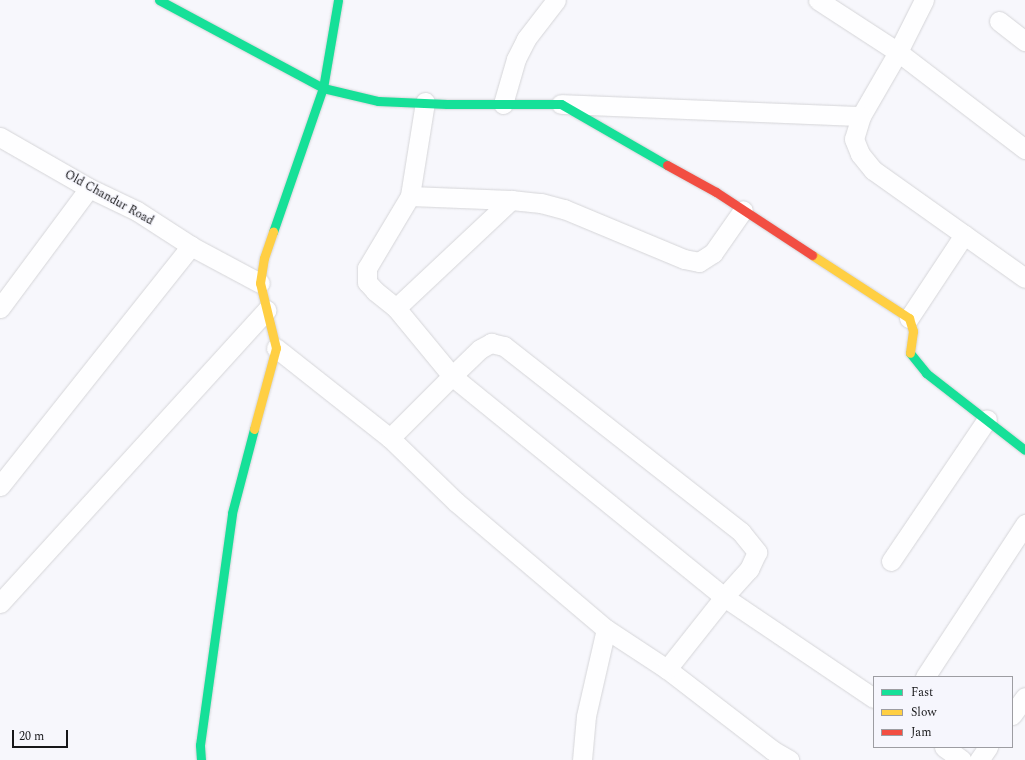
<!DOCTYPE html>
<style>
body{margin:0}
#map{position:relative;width:1025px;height:760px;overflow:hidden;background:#f7f7fc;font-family:Spectral,serif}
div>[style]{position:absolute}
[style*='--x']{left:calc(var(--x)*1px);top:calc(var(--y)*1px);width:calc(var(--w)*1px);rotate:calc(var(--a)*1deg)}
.roads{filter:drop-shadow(0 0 1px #d5d5d8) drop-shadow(0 0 1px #d5d5d8)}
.street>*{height:19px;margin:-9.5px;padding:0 9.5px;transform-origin:9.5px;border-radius:9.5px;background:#fefeff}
.fast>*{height:9px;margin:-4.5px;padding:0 4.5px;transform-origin:4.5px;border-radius:4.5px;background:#16e098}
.slow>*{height:9px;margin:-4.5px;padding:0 4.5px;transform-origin:4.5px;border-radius:4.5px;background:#ffcf43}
.jam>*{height:9px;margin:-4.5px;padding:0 4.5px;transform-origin:4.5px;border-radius:4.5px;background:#f24e42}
span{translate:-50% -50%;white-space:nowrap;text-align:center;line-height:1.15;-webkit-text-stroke:3px #f6f6fd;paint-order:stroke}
.street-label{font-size:12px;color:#171719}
.legend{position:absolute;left:873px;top:676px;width:140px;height:72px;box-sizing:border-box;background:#f6f6fd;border:1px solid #9d9da2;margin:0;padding:5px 7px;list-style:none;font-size:12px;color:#171719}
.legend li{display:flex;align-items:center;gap:8px;height:20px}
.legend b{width:20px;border:1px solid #9d9da2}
.scale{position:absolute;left:12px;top:730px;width:56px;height:18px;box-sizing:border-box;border:2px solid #171719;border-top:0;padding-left:5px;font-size:12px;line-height:14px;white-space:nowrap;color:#171719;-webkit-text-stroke:3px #f6f6fd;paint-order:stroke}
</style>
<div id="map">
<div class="roads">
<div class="street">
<i style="--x:818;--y:0;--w:95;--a:33"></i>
<i style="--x:898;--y:52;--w:160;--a:37.4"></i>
<i style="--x:924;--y:0;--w:58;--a:116.6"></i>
<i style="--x:898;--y:52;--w:74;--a:120"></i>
<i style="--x:861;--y:116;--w:24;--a:107"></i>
<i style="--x:854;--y:139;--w:16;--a:68"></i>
<i style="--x:860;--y:154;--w:21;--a:51"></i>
<i style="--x:873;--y:170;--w:186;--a:35.4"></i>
<i style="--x:999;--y:21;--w:33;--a:38"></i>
<i style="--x:425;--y:102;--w:95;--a:99.1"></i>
<i style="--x:410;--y:196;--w:84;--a:120.8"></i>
<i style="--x:367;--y:268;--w:14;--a:90"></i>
<i style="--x:367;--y:282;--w:12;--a:48"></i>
<i style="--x:375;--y:291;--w:27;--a:39"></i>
<i style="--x:396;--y:308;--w:158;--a:-43.2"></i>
<i style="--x:503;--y:104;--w:47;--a:-73.9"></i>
<i style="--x:516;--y:59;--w:22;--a:-63"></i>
<i style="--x:526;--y:39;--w:49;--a:-52.4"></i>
<i style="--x:561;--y:104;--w:300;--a:2.3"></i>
<i style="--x:0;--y:137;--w:103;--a:29.8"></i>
<i style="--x:89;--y:188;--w:53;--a:25.6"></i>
<i style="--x:137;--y:211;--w:64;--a:32.9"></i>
<i style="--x:191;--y:246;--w:78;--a:28.2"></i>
<i style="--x:410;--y:196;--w:101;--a:2.3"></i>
<i style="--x:511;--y:200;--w:30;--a:6"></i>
<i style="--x:541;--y:203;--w:24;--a:15"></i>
<i style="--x:564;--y:209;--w:130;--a:22.6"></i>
<i style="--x:684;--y:259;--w:15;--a:11"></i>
<i style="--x:699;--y:262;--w:17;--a:-33"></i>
<i style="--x:713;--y:253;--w:52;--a:-55.1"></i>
<i style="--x:0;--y:308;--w:149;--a:-53.4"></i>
<i style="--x:396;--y:308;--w:88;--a:50.5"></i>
<i style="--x:452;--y:376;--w:350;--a:39.1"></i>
<i style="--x:724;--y:597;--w:181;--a:34"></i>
<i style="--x:909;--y:318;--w:100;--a:-56.5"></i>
<i style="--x:276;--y:348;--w:145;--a:38.3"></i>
<i style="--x:390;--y:438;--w:92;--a:44.1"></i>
<i style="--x:456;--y:502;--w:197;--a:40.3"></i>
<i style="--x:606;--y:629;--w:73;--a:33.3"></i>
<i style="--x:667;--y:669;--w:133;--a:37.6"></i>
<i style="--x:772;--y:750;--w:20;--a:30"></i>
<i style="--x:390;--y:438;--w:88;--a:-45"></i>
<i style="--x:452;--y:376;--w:39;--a:-44"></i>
<i style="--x:480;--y:349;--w:13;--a:-29"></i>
<i style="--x:491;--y:343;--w:13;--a:13"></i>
<i style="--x:504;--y:346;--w:301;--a:38.1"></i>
<i style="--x:741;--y:532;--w:26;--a:51"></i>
<i style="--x:757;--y:552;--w:19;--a:115"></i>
<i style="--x:749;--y:569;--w:38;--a:132"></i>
<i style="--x:724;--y:597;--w:92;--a:128.4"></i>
<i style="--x:0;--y:486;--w:307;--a:-51.5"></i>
<i style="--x:891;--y:561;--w:171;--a:-55.9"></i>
<i style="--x:0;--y:603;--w:396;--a:-47.7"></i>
<i style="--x:925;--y:677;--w:183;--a:-56.8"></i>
<i style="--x:1012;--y:715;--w:22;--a:-54"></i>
<i style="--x:944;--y:747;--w:22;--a:36"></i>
<i style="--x:582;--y:760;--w:44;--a:-84.8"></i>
<i style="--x:586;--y:716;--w:89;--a:-77.1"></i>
<i style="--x:979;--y:760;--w:16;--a:-55"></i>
</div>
<div class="fast">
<i style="--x:159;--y:0;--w:186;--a:28.2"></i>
<i style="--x:323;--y:88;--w:57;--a:13.3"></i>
<i style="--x:378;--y:101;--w:69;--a:2.5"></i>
<i style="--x:447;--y:104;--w:114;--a:0"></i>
<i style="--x:561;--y:104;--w:122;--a:29.9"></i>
<i style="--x:273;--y:232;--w:152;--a:-70.9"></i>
<i style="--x:323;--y:88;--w:89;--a:-80.3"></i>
<i style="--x:910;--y:353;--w:26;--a:51"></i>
<i style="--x:926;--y:373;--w:125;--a:37.9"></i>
<i style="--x:201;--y:760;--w:15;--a:-94"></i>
<i style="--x:200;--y:745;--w:234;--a:-82.1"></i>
<i style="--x:232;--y:513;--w:87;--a:-75.3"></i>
</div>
<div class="slow">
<i style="--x:812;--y:255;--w:116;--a:33"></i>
<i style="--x:909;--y:318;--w:14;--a:73"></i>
<i style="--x:913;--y:331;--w:22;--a:98"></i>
<i style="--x:254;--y:429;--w:84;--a:-74.8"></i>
<i style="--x:276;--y:348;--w:67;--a:-103.8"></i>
<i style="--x:260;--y:283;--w:25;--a:-81"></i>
<i style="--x:264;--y:258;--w:28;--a:-71"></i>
</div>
<div class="jam">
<i style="--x:667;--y:165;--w:56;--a:28.9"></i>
<i style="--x:716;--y:192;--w:115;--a:33.3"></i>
</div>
</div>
<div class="street-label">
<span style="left:109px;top:198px;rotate:29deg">Old Chandur Road</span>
</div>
<ul class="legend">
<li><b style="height:5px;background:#16e098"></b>Fast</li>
<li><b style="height:5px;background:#ffcf43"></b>Slow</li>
<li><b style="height:5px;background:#f24e42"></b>Jam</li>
</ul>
<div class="scale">20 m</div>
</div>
